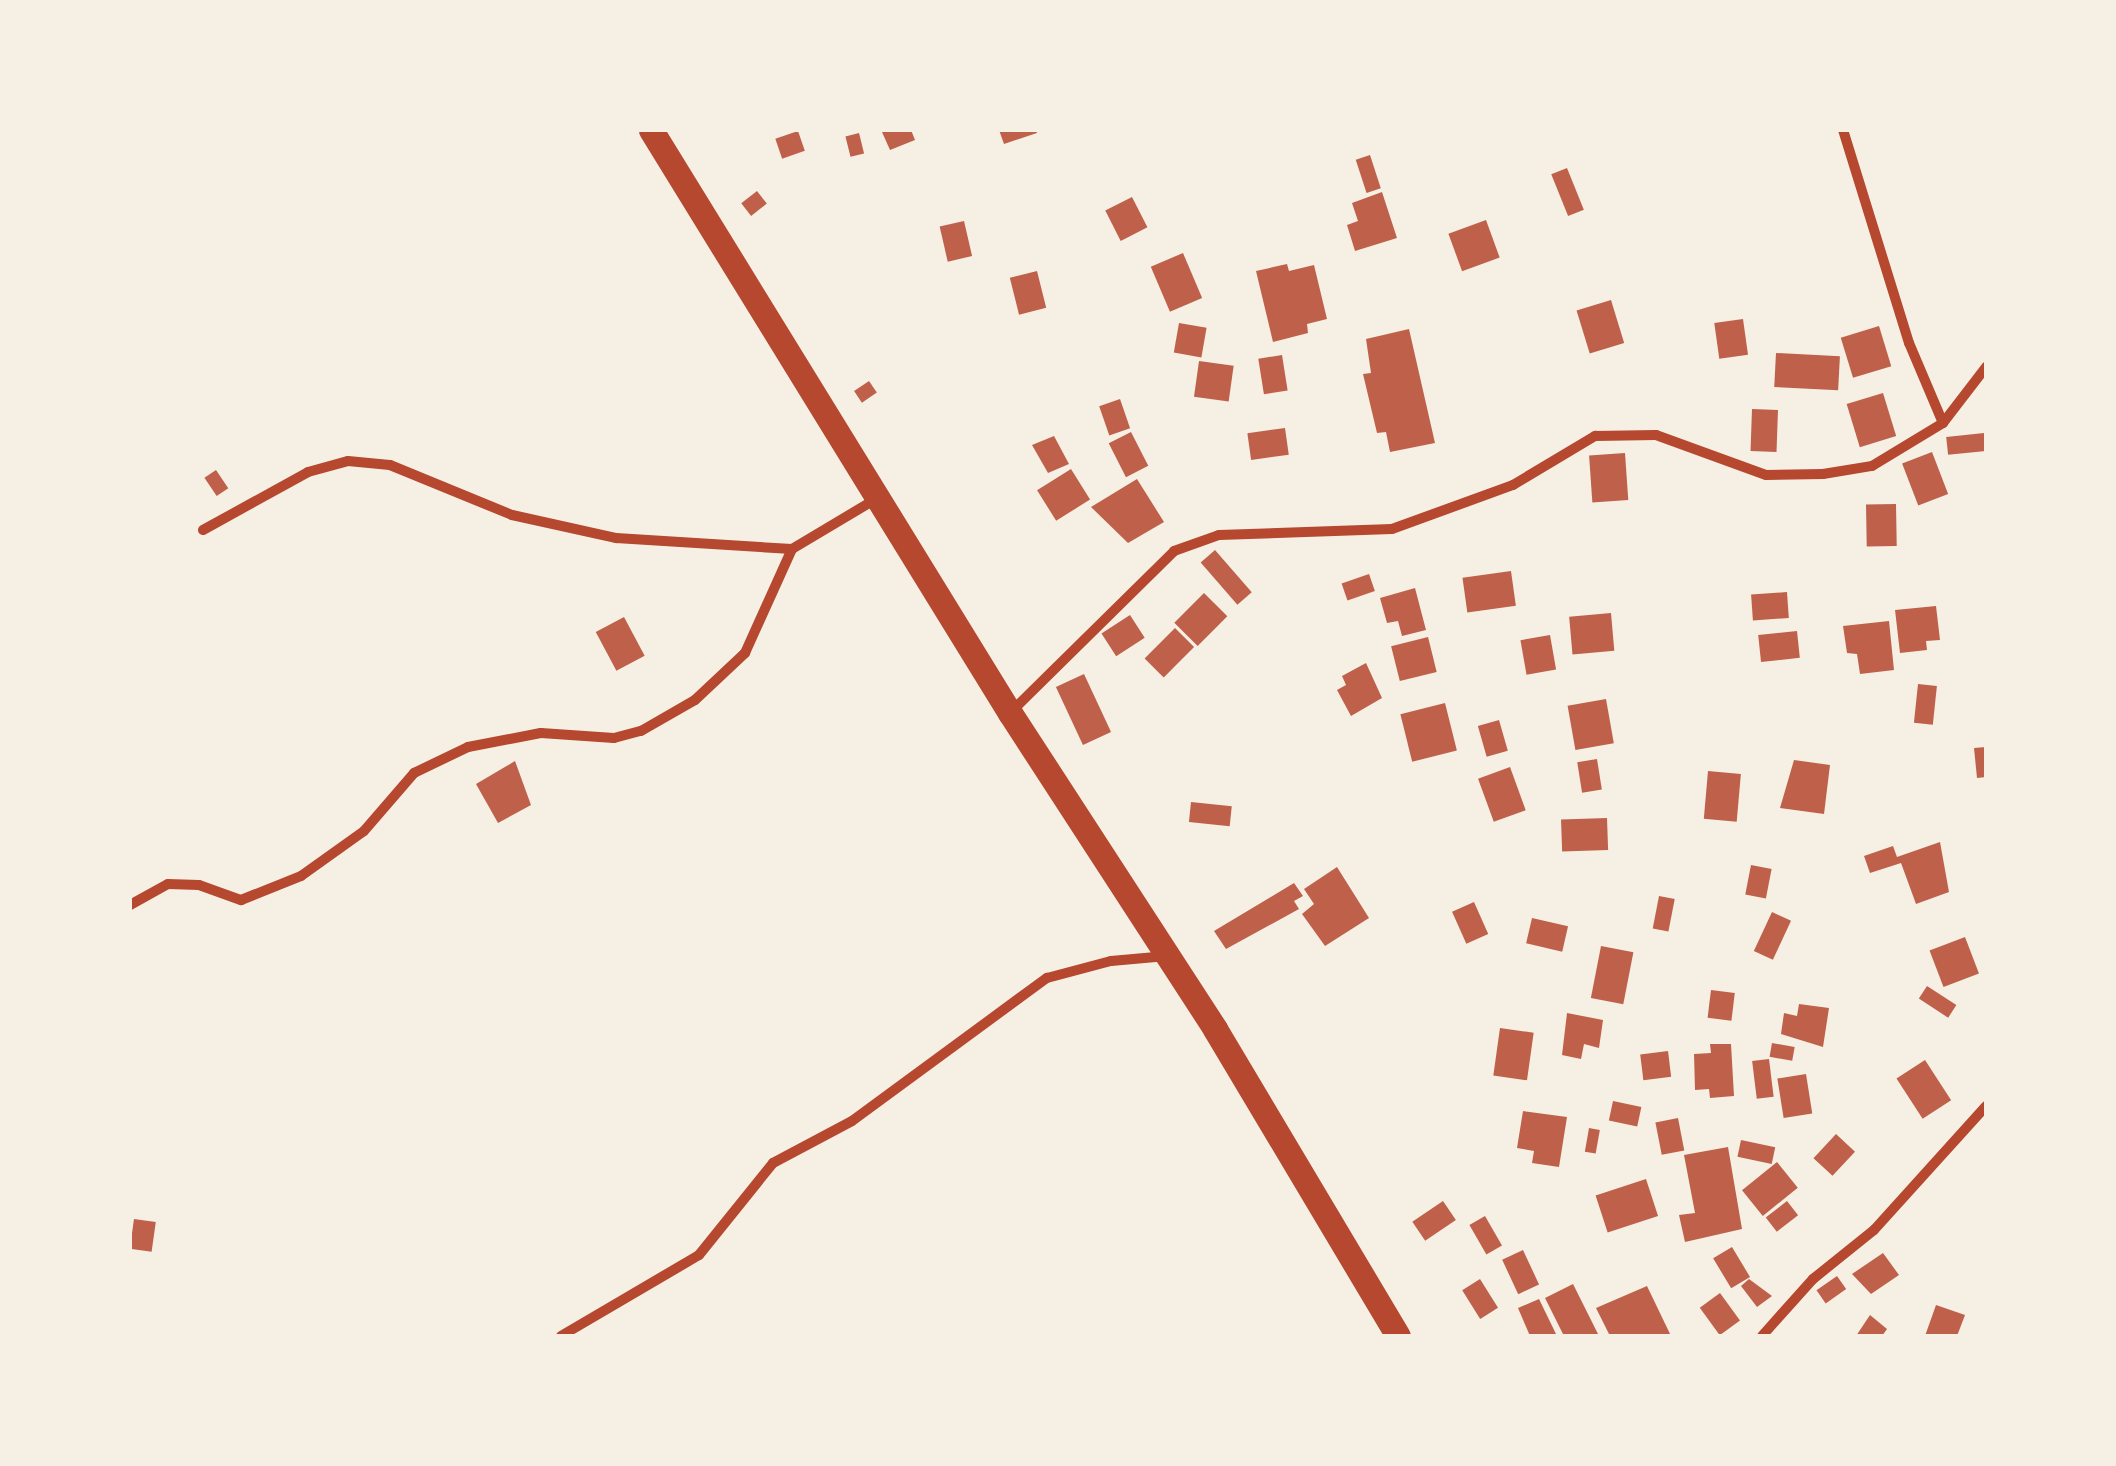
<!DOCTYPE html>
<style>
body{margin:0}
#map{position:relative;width:2116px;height:1466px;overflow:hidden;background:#f6efe4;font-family:Literata,serif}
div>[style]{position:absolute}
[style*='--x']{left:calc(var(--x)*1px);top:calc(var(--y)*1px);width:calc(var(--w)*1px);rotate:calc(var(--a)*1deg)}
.building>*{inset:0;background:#bf614a;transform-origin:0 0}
.minor>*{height:10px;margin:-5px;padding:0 5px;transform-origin:5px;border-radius:5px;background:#b5482f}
.primary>*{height:25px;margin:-12.5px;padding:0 12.5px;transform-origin:12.5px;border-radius:12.5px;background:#b5482f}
span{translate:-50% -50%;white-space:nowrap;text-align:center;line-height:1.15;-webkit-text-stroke:10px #f6efe4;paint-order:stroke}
.frame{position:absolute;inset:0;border:132px solid #f6efe4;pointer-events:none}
</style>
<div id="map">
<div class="building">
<i style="clip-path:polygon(911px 130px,915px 140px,890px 150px,882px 132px)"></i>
<i style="clip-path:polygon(999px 130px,1036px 130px,1037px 133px,1004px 144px)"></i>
<i style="left:798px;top:131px;width:21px;height:24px;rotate:71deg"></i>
<i style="left:859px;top:133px;width:21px;height:14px;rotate:76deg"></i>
<i style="left:1370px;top:155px;width:35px;height:15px;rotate:72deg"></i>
<i style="left:1567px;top:168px;width:45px;height:17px;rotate:68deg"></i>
<i style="left:757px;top:191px;width:16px;height:20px;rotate:52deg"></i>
<i style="clip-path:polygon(1382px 192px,1397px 238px,1355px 251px,1347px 225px,1358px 221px,1352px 203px)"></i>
<i style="left:1132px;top:197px;width:34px;height:30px;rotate:63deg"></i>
<i style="left:1486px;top:220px;width:40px;height:40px;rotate:70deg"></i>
<i style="left:964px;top:221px;width:36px;height:25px;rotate:77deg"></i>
<i style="left:1183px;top:253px;width:49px;height:35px;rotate:67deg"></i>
<i style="clip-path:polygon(1287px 264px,1289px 271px,1314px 265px,1327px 319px,1307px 324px,1308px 333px,1273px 342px,1256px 271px)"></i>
<i style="left:1037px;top:271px;width:38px;height:28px;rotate:76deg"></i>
<i style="left:1611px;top:300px;width:45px;height:36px;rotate:73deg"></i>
<i style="left:1743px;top:319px;width:36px;height:29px;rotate:82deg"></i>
<i style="left:1179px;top:323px;width:28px;height:30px;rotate:10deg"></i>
<i style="left:1879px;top:326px;width:42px;height:40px;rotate:73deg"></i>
<i style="clip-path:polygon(1409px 329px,1435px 443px,1390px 452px,1386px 432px,1377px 433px,1363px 374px,1371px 373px,1366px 339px)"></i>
<i style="left:1776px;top:353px;width:64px;height:34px;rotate:3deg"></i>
<i style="left:1282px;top:355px;width:36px;height:24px;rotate:81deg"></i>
<i style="left:1199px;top:361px;width:35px;height:36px;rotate:8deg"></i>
<i style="left:869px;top:381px;width:14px;height:18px;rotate:56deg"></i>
<i style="left:1883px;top:393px;width:45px;height:38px;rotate:73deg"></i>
<i style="left:1120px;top:399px;width:31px;height:22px;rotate:71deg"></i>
<i style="left:1752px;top:409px;width:26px;height:42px;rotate:2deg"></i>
<i style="left:1285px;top:428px;width:27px;height:38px;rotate:82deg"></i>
<i style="left:1131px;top:432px;width:38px;height:25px;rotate:63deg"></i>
<i style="left:1984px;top:433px;width:18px;height:38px;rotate:84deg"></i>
<i style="clip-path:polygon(1054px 436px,1069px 464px,1048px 473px,1032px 445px)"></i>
<i style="left:1932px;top:452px;width:45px;height:32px;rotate:69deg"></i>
<i style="left:1625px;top:453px;width:47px;height:36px;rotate:86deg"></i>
<i style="left:1071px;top:469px;width:36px;height:40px;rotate:58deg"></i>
<i style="left:216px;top:470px;width:22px;height:14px;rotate:56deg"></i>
<i style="clip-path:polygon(1137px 479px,1164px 522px,1128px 543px,1091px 507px)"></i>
<i style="left:1896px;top:504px;width:42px;height:30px;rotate:89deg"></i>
<i style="left:1215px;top:550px;width:56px;height:19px;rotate:49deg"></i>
<i style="left:1511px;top:571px;width:35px;height:49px;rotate:82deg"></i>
<i style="left:1369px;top:574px;width:18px;height:29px;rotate:71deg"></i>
<i style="clip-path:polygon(1415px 588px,1426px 630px,1402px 636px,1398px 621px,1387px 623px,1380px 598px)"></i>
<i style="left:1787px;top:592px;width:26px;height:36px;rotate:86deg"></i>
<i style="left:1204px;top:593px;width:33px;height:42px;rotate:45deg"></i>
<i style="clip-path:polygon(1936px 606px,1940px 640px,1926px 641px,1927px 650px,1900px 653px,1895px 610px)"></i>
<i style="left:1611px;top:613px;width:38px;height:42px;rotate:85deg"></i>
<i style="left:1130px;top:615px;width:27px;height:34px;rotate:57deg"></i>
<i style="left:624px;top:617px;width:44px;height:32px;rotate:62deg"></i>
<i style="clip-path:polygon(1889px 621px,1894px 670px,1860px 674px,1857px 654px,1847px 653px,1843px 626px)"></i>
<i style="left:1175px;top:628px;width:27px;height:43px;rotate:45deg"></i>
<i style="left:1797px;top:631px;width:27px;height:39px;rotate:84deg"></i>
<i style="left:1550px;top:635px;width:35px;height:30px;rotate:80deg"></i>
<i style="left:1428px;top:637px;width:36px;height:38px;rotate:76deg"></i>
<i style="clip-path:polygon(1366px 663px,1382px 698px,1351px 716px,1337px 690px,1346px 685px,1342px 676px)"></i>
<i style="left:1084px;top:674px;width:64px;height:31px;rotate:65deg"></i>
<i style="left:1918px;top:684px;width:19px;height:39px;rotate:6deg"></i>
<i style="left:1606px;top:699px;width:45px;height:39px;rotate:80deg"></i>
<i style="left:1445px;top:703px;width:49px;height:46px;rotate:76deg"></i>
<i style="left:1499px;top:720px;width:32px;height:22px;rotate:74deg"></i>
<i style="clip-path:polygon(1986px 747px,1986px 777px,1977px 778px,1974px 748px)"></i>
<i style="left:1597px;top:759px;width:31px;height:20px;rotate:81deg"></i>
<i style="clip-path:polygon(1794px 760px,1830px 765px,1824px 814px,1780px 808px)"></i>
<i style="clip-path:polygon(515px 761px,531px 805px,498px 823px,476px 784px)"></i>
<i style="left:1510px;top:767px;width:46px;height:34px;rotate:70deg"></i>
<i style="left:1708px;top:771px;width:33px;height:48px;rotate:5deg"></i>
<i style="left:1191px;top:802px;width:41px;height:20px;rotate:6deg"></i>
<i style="left:1607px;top:818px;width:32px;height:46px;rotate:88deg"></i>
<i style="clip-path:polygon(1940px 842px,1949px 892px,1916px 904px,1901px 863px,1870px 873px,1864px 856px,1893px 846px,1897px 857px)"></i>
<i style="left:1751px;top:865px;width:21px;height:30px;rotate:11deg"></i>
<i style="clip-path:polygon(1337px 867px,1369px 918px,1325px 946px,1302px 914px,1314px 904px,1304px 889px)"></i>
<i style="clip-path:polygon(1294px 883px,1303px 896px,1294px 901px,1299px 909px,1226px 949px,1214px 931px)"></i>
<i style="left:1659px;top:896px;width:16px;height:33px;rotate:11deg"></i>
<i style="left:1474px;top:902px;width:35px;height:24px;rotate:66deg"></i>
<i style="left:1772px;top:912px;width:21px;height:43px;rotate:25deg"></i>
<i style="left:1532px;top:918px;width:37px;height:26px;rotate:13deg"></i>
<i style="left:1965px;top:937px;width:39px;height:38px;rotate:69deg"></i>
<i style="left:1601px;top:946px;width:33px;height:53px;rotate:11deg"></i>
<i style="left:1927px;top:986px;width:35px;height:15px;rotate:33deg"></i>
<i style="left:1711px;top:990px;width:24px;height:28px;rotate:7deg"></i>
<i style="clip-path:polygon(1799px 1004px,1829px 1008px,1823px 1047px,1781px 1034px,1784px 1013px,1797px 1016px)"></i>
<i style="clip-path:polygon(1567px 1013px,1603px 1020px,1599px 1048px,1584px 1044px,1581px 1059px,1562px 1055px)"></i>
<i style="left:1500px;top:1028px;width:34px;height:48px;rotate:8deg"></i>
<i style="left:1772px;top:1043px;width:23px;height:14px;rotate:10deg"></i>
<i style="clip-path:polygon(1710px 1044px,1731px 1044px,1734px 1096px,1710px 1098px,1709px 1089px,1695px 1090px,1694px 1054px,1711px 1053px)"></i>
<i style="left:1668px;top:1051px;width:26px;height:28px;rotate:83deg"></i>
<i style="left:1769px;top:1059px;width:38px;height:17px;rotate:83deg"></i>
<i style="left:1925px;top:1060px;width:48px;height:34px;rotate:57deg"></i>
<i style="left:1806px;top:1074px;width:40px;height:29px;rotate:81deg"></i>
<i style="left:1613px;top:1101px;width:29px;height:20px;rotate:12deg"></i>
<i style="clip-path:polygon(1523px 1111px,1567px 1117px,1559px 1167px,1532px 1163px,1534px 1151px,1517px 1148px)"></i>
<i style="left:1678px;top:1118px;width:33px;height:23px;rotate:79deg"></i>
<i style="left:1589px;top:1128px;width:11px;height:24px;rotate:10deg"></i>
<i style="left:1836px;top:1134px;width:26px;height:33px;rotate:43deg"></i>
<i style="left:1741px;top:1140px;width:35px;height:17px;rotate:12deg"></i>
<i style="clip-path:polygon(1728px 1147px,1742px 1229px,1685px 1242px,1679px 1215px,1695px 1213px,1684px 1155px)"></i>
<i style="left:1777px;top:1162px;width:33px;height:45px;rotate:51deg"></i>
<i style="left:1646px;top:1179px;width:39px;height:53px;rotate:72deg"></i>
<i style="left:1443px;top:1201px;width:23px;height:37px;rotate:56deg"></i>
<i style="left:1787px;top:1201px;width:18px;height:27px;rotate:52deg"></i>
<i style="left:1485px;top:1216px;width:34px;height:18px;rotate:60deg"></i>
<i style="left:134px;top:1219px;width:22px;height:30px;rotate:8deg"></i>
<i style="left:1732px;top:1247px;width:35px;height:22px;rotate:59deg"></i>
<i style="left:1523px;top:1250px;width:38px;height:23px;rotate:65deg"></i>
<i style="clip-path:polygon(1883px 1253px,1899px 1275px,1871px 1294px,1852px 1274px)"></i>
<i style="left:1837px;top:1276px;width:16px;height:25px;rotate:55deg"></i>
<i style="left:1480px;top:1279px;width:34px;height:21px;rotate:58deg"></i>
<i style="clip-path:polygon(1749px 1279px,1772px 1296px,1757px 1307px,1741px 1286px)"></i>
<i style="clip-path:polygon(1573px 1284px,1599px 1336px,1564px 1336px,1545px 1298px)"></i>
<i style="clip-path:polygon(1647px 1286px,1671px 1336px,1610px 1336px,1596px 1308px)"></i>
<i style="left:1720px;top:1293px;width:34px;height:25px;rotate:54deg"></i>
<i style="clip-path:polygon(1539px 1299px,1556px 1334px,1551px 1336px,1530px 1336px,1518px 1308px)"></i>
<i style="clip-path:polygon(1936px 1305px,1965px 1315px,1957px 1336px,1925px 1336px)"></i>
<i style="clip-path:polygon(1870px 1315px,1887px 1329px,1882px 1336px,1856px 1336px)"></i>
</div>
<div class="minor">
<i style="--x:1943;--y:423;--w:71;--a:-52.5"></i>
<i style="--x:203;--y:530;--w:120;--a:-28.9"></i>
<i style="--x:308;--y:472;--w:41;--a:-15.4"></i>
<i style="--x:348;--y:461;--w:42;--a:5.4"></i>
<i style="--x:390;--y:465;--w:132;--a:22.3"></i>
<i style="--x:512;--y:515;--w:107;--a:12.5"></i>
<i style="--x:616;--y:538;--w:176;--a:3.6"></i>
<i style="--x:792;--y:549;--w:98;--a:-30.8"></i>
<i style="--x:1011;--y:712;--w:229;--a:-44.6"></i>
<i style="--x:1174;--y:551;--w:48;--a:-19.6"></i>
<i style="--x:1219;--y:535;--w:173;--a:-2"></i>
<i style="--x:1392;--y:529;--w:129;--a:-20"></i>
<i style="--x:1513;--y:485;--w:96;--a:-30.9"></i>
<i style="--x:1595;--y:436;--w:61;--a:-0.9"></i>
<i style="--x:1656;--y:435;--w:117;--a:20"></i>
<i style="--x:1766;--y:475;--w:57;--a:-1"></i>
<i style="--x:1823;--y:474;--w:50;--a:-9.3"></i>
<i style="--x:1872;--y:466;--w:83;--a:-31.2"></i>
<i style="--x:1943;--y:423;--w:87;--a:-113"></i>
<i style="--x:1909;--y:343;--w:223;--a:-107.2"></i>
<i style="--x:130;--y:905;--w:43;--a:-28.9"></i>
<i style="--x:168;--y:884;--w:31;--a:2"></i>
<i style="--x:199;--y:885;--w:45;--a:19.7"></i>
<i style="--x:241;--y:900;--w:65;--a:-21.8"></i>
<i style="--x:301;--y:876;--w:77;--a:-35.5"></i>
<i style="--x:364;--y:831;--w:77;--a:-49.2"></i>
<i style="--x:414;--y:773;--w:60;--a:-25.7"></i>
<i style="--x:468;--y:747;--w:74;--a:-10.9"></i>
<i style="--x:541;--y:733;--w:73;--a:3.9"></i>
<i style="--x:614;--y:738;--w:28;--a:-15"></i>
<i style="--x:641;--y:731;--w:62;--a:-29.9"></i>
<i style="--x:695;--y:700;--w:69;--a:-43.2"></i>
<i style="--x:745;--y:653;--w:114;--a:-65.7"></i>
<i style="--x:561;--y:1336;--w:160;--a:-30.4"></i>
<i style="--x:699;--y:1255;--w:118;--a:-51.2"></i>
<i style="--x:773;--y:1163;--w:89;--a:-28"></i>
<i style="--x:852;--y:1121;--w:242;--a:-36.3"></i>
<i style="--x:1047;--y:978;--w:66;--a:-14.9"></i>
<i style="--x:1111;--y:961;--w:56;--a:-5.1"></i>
<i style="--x:1762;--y:1336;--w:76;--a:-48.2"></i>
<i style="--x:1813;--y:1279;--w:78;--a:-38.8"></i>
<i style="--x:1874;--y:1230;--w:167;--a:-47.9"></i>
</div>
<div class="primary">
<i style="--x:651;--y:130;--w:685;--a:58.38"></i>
<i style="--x:1010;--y:713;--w:377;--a:57"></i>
<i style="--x:1215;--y:1029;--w:357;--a:59.2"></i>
</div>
<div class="frame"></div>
</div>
